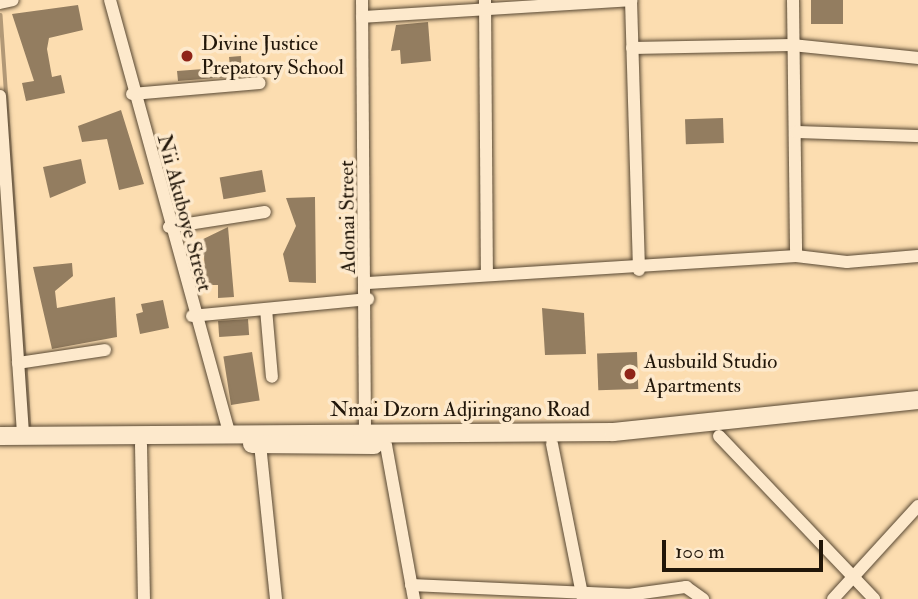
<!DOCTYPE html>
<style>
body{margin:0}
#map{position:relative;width:918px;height:599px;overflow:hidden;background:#fcddb0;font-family:"IM FELL Double Pica",serif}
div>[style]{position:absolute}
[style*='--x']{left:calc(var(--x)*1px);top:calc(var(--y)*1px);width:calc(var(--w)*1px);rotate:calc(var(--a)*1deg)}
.stream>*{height:3.5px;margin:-1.75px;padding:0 1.75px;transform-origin:1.75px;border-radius:1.75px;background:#b29977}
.building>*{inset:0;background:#937d60;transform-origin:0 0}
.roads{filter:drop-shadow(0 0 2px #584833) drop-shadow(0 0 2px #584833)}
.minor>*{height:12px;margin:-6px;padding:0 6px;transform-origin:6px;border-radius:6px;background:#fde9cc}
.secondary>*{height:18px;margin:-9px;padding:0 9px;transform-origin:9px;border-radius:9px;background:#fde9cc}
.dots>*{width:19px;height:19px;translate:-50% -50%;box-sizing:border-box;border:4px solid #fde9cc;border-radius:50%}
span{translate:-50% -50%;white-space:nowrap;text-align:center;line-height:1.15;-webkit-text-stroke:7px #fde9cc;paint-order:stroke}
.poi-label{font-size:21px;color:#211609}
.left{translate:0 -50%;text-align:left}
.street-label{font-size:21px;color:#211609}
.scale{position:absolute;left:662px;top:540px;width:161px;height:32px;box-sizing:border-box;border:4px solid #211609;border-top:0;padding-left:9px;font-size:21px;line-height:24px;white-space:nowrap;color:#211609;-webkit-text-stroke:5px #fde9cc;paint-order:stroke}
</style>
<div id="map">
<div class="stream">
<i style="--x:1;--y:15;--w:344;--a:86"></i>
<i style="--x:26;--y:366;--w:66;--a:86.5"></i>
</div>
<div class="building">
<i style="left:811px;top:0;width:32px;height:24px"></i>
<i style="clip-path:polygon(78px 5px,83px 30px,49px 38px,47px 49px,52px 77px,61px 75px,65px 93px,26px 101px,22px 83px,34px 81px,12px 14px)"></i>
<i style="clip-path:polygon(428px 22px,431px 61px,401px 64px,400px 50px,391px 51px,396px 25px)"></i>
<i style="clip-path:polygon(241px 56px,242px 76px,178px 81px,177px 71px,230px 67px,229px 57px)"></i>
<i style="clip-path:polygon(121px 110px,144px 184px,119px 190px,107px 139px,82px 142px,78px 126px)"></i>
<i style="left:723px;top:118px;width:25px;height:38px;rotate:88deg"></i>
<i style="clip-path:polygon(81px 159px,86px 183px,50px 198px,43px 167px)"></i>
<i style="left:262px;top:170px;width:22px;height:43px;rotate:80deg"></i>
<i style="clip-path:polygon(315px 197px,316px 283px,289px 282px,283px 254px,296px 226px,286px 198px)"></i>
<i style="clip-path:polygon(228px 227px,234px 297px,218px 298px,218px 285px,205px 285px,204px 255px,195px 257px,193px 244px)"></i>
<i style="clip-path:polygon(72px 263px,73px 276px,55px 291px,57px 308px,115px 297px,117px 337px,52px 349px,33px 267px)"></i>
<i style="clip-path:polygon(163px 300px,169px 328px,140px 334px,136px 314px,143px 312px,141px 304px)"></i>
<i style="clip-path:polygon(542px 308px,584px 313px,586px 354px,545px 355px)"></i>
<i style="left:248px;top:319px;width:16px;height:30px;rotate:86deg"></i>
<i style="left:252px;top:352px;width:49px;height:29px;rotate:81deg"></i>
<i style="left:637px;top:352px;width:37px;height:40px;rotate:88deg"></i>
</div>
<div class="roads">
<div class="minor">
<i style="--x:110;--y:0;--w:449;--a:74.6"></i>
<i style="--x:362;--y:0;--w:433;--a:89.6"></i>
<i style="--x:485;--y:0;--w:275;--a:89.6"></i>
<i style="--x:631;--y:0;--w:270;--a:88.3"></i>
<i style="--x:793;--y:0;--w:256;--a:89.3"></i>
<i style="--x:0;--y:3;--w:13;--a:-13"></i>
<i style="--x:362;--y:17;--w:270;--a:-3.6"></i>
<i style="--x:632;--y:48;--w:160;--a:-1.1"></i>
<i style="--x:792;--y:45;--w:127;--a:5.9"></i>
<i style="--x:132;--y:94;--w:128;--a:-4.9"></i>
<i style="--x:0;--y:96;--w:342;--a:86.1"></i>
<i style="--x:796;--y:132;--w:122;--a:1.9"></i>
<i style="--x:169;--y:227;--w:97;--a:-8.9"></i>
<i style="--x:368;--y:283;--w:429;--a:-3.6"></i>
<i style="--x:796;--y:256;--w:51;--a:6.7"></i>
<i style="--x:847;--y:262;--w:71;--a:-4.8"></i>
<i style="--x:266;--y:309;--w:68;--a:85"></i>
<i style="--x:192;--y:316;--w:177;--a:-5.5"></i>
<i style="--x:18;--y:363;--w:88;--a:-8.5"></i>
<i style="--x:719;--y:436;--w:225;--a:46.4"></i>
<i style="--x:260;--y:444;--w:156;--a:84.1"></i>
<i style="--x:552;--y:444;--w:158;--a:78.7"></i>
<i style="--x:141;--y:445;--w:154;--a:88.9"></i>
<i style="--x:386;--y:445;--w:157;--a:79.7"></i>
<i style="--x:411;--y:585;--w:217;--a:2.6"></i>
<i style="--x:628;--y:595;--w:59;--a:-7.9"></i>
<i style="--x:686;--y:587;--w:21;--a:35"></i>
<i style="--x:833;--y:599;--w:126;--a:-47.6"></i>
</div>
<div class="secondary">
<i style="--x:0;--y:436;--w:613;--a:-0.37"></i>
<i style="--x:613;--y:432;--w:307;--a:-6"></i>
<i style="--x:252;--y:444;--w:122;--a:0.5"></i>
</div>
</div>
<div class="dots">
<i style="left:187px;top:56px;background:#8f2418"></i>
<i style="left:630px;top:374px;background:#8f2418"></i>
</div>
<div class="poi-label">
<span class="left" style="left:201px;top:56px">Divine Justice<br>Prepatory School</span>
<span class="left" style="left:644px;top:374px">Ausbuild Studio<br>Apartments</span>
</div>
<div class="street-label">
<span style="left:184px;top:213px;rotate:75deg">Nii Akuboye Street</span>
<span style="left:348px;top:217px;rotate:-91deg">Adonai Street</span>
<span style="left:460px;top:410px">Nmai Dzorn Adjiringano Road</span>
</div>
<div class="scale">100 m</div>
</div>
